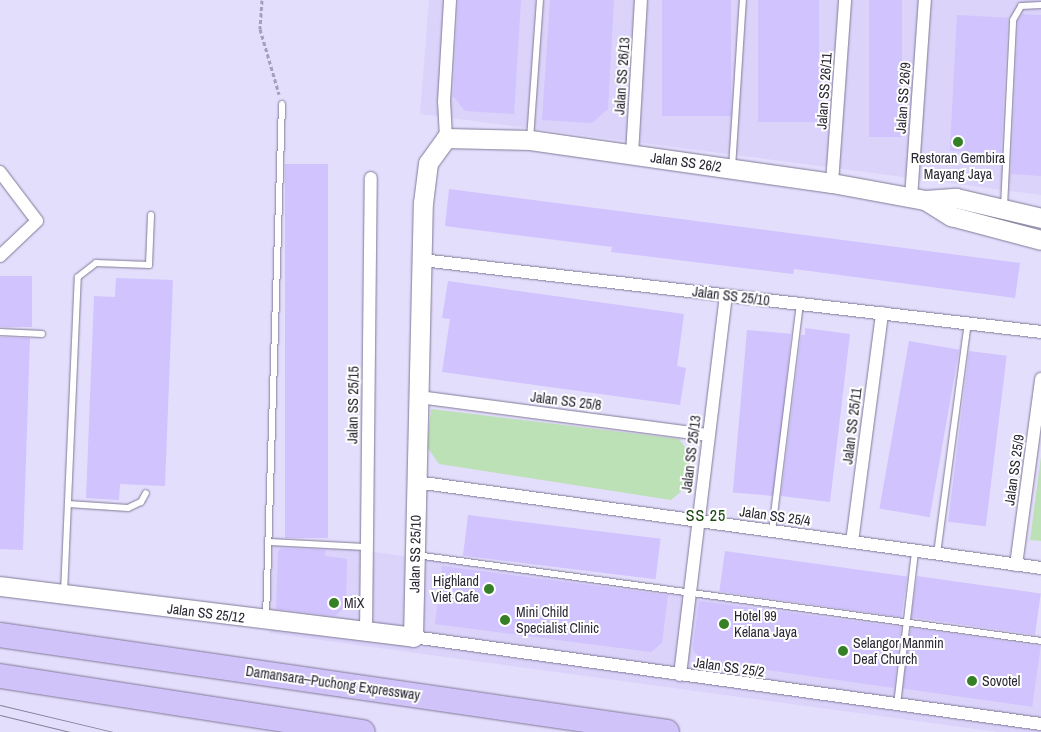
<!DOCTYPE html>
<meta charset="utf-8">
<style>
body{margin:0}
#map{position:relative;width:1041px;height:732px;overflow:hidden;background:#e4defd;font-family:"Archivo Narrow",sans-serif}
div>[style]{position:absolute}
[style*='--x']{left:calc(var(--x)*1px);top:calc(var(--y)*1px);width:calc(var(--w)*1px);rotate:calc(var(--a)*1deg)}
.built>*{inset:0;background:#dbd3fa}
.green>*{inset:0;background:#bde1b6}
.building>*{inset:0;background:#d0c3fe;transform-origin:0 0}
.path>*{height:3px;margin-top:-1.5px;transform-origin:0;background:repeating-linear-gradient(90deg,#a5a0b9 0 4px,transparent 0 6.5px)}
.roads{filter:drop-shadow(0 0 1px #807a96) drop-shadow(0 0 1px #807a96)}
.lane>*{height:6px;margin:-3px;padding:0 3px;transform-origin:3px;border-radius:3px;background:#fff}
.street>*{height:12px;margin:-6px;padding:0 6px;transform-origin:6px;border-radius:6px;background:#fff}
.secondary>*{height:19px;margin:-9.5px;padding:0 9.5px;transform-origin:9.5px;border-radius:9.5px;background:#fff}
.highway>*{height:24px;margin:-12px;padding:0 12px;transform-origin:12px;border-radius:12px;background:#cfc3fa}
.tram>*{height:1px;margin:-0.5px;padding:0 0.5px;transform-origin:0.5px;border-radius:0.5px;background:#868297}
.dots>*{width:14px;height:14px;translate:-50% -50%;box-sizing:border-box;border:2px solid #fff;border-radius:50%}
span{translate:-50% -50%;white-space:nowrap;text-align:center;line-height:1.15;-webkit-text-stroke:4px #fff;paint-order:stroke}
.street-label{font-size:14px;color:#2a2733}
.poi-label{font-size:14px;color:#2a2733}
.right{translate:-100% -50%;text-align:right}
.left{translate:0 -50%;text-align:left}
.quarter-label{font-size:16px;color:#1b4a11;letter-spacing:1px}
</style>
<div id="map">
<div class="built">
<i style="clip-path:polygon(429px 0,1041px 0,1041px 195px,420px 114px)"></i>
<i style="clip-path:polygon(272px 538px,1041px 644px,1041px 732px,998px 732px,269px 633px)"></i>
</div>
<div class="green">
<i style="clip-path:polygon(431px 409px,679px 439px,691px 455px,689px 485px,671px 500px,439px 464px,427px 447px)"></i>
<i style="clip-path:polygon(1041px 456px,1041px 541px,1030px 540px)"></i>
</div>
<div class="building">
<i style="clip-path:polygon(458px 0,521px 0,514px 114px,465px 111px,453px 96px)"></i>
<i style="clip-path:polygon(550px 0,614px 0,608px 109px,592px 123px,542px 120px)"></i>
<i style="left:662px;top:0;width:69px;height:116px"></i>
<i style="left:758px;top:0;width:61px;height:122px"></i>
<i style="left:869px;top:0;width:33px;height:137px"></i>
<i style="clip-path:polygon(1022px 14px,1041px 15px,1041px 176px,1011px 174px,1018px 21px)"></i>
<i style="left:957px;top:15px;width:51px;height:136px;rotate:3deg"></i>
<i style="left:285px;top:164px;width:43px;height:374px"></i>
<i style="clip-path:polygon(449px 189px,1020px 263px,1015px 298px,794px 269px,793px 274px,628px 254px,611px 252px,612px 247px,445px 226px)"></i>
<i style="left:0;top:276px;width:32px;height:51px"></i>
<i style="clip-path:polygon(116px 278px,173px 280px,165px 486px,120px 484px,119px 500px,86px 498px,94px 296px,115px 297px)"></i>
<i style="clip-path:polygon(448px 281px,684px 314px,677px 366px,686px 368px,680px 405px,442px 372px,450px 319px,442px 318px)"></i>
<i style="clip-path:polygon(805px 328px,850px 334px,830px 502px,781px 496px,801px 335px,805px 335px)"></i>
<i style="left:747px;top:330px;width:44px;height:163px;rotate:5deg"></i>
<i style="clip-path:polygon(0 337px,30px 338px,23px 550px,0 549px)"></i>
<i style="left:909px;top:341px;width:51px;height:170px;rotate:10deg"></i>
<i style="left:969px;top:351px;width:38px;height:172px;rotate:7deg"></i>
<i style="left:468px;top:515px;width:194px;height:41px;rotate:7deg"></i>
<i style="clip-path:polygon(281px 548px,326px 550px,325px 556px,347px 559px,346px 606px,335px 616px,276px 609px,278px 551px)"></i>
<i style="left:725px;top:551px;width:184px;height:41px;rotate:8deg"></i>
<i style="clip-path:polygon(442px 566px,668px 595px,662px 643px,651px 652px,435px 624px)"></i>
<i style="left:917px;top:576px;width:125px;height:42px;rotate:8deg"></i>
<i style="clip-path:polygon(699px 601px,901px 627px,894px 688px,703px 661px,693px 651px,693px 645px)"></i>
<i style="left:911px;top:628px;width:131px;height:61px;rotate:8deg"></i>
</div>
<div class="path">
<i style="--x:262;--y:0;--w:29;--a:94"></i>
<i style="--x:260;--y:29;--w:68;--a:73.7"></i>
</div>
<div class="roads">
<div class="lane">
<i style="--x:530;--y:139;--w:139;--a:-85.9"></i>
<i style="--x:732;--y:168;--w:168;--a:-86.3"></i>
<i style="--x:1004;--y:207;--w:187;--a:-87.2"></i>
<i style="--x:1013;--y:20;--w:16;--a:-60"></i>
<i style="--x:1021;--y:6;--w:20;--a:-3"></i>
<i style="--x:0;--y:332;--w:42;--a:2.7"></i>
<i style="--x:68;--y:504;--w:60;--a:3.8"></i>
<i style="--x:128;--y:508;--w:14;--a:-25"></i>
<i style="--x:141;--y:502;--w:10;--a:-61"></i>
<i style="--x:772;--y:531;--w:229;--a:-83"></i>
<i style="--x:268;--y:542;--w:99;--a:2.9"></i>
<i style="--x:937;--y:554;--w:233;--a:-82.4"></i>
<i style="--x:416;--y:555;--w:631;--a:7.83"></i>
<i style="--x:64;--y:593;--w:316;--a:-87.5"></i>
<i style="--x:78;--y:277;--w:23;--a:-38"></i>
<i style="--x:96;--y:263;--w:53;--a:2.2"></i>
<i style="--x:149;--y:265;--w:50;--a:-87.7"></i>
<i style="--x:266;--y:618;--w:514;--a:-88.22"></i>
<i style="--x:897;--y:705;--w:155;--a:-83.3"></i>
</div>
<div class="street">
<i style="--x:446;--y:138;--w:36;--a:-93"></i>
<i style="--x:444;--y:102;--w:102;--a:-86.6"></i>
<i style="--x:632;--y:155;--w:155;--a:-86.7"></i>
<i style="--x:0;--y:172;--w:61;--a:52.9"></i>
<i style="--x:37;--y:221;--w:51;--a:136.6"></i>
<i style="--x:832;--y:183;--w:183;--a:-85.9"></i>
<i style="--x:911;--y:198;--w:198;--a:-86"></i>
<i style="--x:422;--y:260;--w:623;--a:6.63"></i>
<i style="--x:419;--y:397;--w:292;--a:7.5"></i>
<i style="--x:416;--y:482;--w:631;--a:7.83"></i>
<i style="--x:852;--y:542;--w:231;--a:-82.5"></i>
<i style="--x:1016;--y:565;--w:188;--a:-82.3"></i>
<i style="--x:366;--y:633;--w:455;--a:-89.4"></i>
<i style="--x:413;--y:637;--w:634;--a:7.89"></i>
<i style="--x:680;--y:675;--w:382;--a:-83.1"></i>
</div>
<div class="secondary">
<i style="--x:925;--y:200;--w:31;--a:32"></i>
<i style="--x:951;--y:216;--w:93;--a:14.9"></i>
<i style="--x:0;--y:586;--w:416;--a:7"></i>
<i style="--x:413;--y:637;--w:434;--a:-88.7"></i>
<i style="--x:423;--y:203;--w:40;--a:-82.9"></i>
<i style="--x:428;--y:163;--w:31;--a:-54"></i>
<i style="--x:446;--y:138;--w:84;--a:1.4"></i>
<i style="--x:530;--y:140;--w:305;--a:8.1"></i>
<i style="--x:832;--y:183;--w:95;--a:10.4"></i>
<i style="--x:925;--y:200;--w:31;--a:-4"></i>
<i style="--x:956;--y:198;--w:87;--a:13.2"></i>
</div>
<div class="highway">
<i style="--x:0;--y:635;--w:674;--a:8.27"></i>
<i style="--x:0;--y:676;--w:367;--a:8.8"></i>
</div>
</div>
<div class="tram">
<i style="--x:0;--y:705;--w:116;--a:13.4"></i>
<i style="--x:0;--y:715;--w:72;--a:13.7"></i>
</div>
<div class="dots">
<i style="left:958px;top:142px;background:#357f27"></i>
<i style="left:489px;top:589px;background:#357f27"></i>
<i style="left:334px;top:603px;background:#357f27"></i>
<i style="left:505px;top:620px;background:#357f27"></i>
<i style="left:724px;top:624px;background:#357f27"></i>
<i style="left:843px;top:651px;background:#357f27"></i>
<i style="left:972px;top:681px;background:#357f27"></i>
</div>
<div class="street-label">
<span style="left:622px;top:76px;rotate:-86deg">Jalan SS 26/13</span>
<span style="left:824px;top:91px;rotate:-86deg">Jalan SS 26/11</span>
<span style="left:903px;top:98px;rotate:-86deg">Jalan SS 26/9</span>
<span style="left:686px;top:162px;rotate:8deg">Jalan SS 26/2</span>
<span style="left:731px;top:296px;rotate:7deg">Jalan SS 25/10</span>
<span style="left:566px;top:401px;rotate:7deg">Jalan SS 25/8</span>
<span style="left:353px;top:405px;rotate:-89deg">Jalan SS 25/15</span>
<span style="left:852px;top:426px;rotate:-83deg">Jalan SS 25/11</span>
<span style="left:691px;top:454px;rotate:-83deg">Jalan SS 25/13</span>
<span style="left:1014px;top:470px;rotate:-82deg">Jalan SS 25/9</span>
<span style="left:775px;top:516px;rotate:8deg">Jalan SS 25/4</span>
<span style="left:415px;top:554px;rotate:-89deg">Jalan SS 25/10</span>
<span style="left:206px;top:613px;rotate:7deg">Jalan SS 25/12</span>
<span style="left:729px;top:667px;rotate:8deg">Jalan SS 25/2</span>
<span style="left:333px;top:683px;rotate:8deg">Damansara–Puchong Expressway</span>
</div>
<div class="poi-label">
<span style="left:958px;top:166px">Restoran Gembira<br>Mayang Jaya</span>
<span class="right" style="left:479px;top:589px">Highland<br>Viet Cafe</span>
<span class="left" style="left:344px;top:603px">MiX</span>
<span class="left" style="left:516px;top:620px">Mini Child<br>Specialist Clinic</span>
<span class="left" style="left:734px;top:624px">Hotel 99<br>Kelana Jaya</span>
<span class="left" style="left:853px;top:651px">Selangor Manmin<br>Deaf Church</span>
<span class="left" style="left:982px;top:681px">Sovotel</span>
</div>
<div class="quarter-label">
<span style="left:706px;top:515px">SS 25</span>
</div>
</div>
